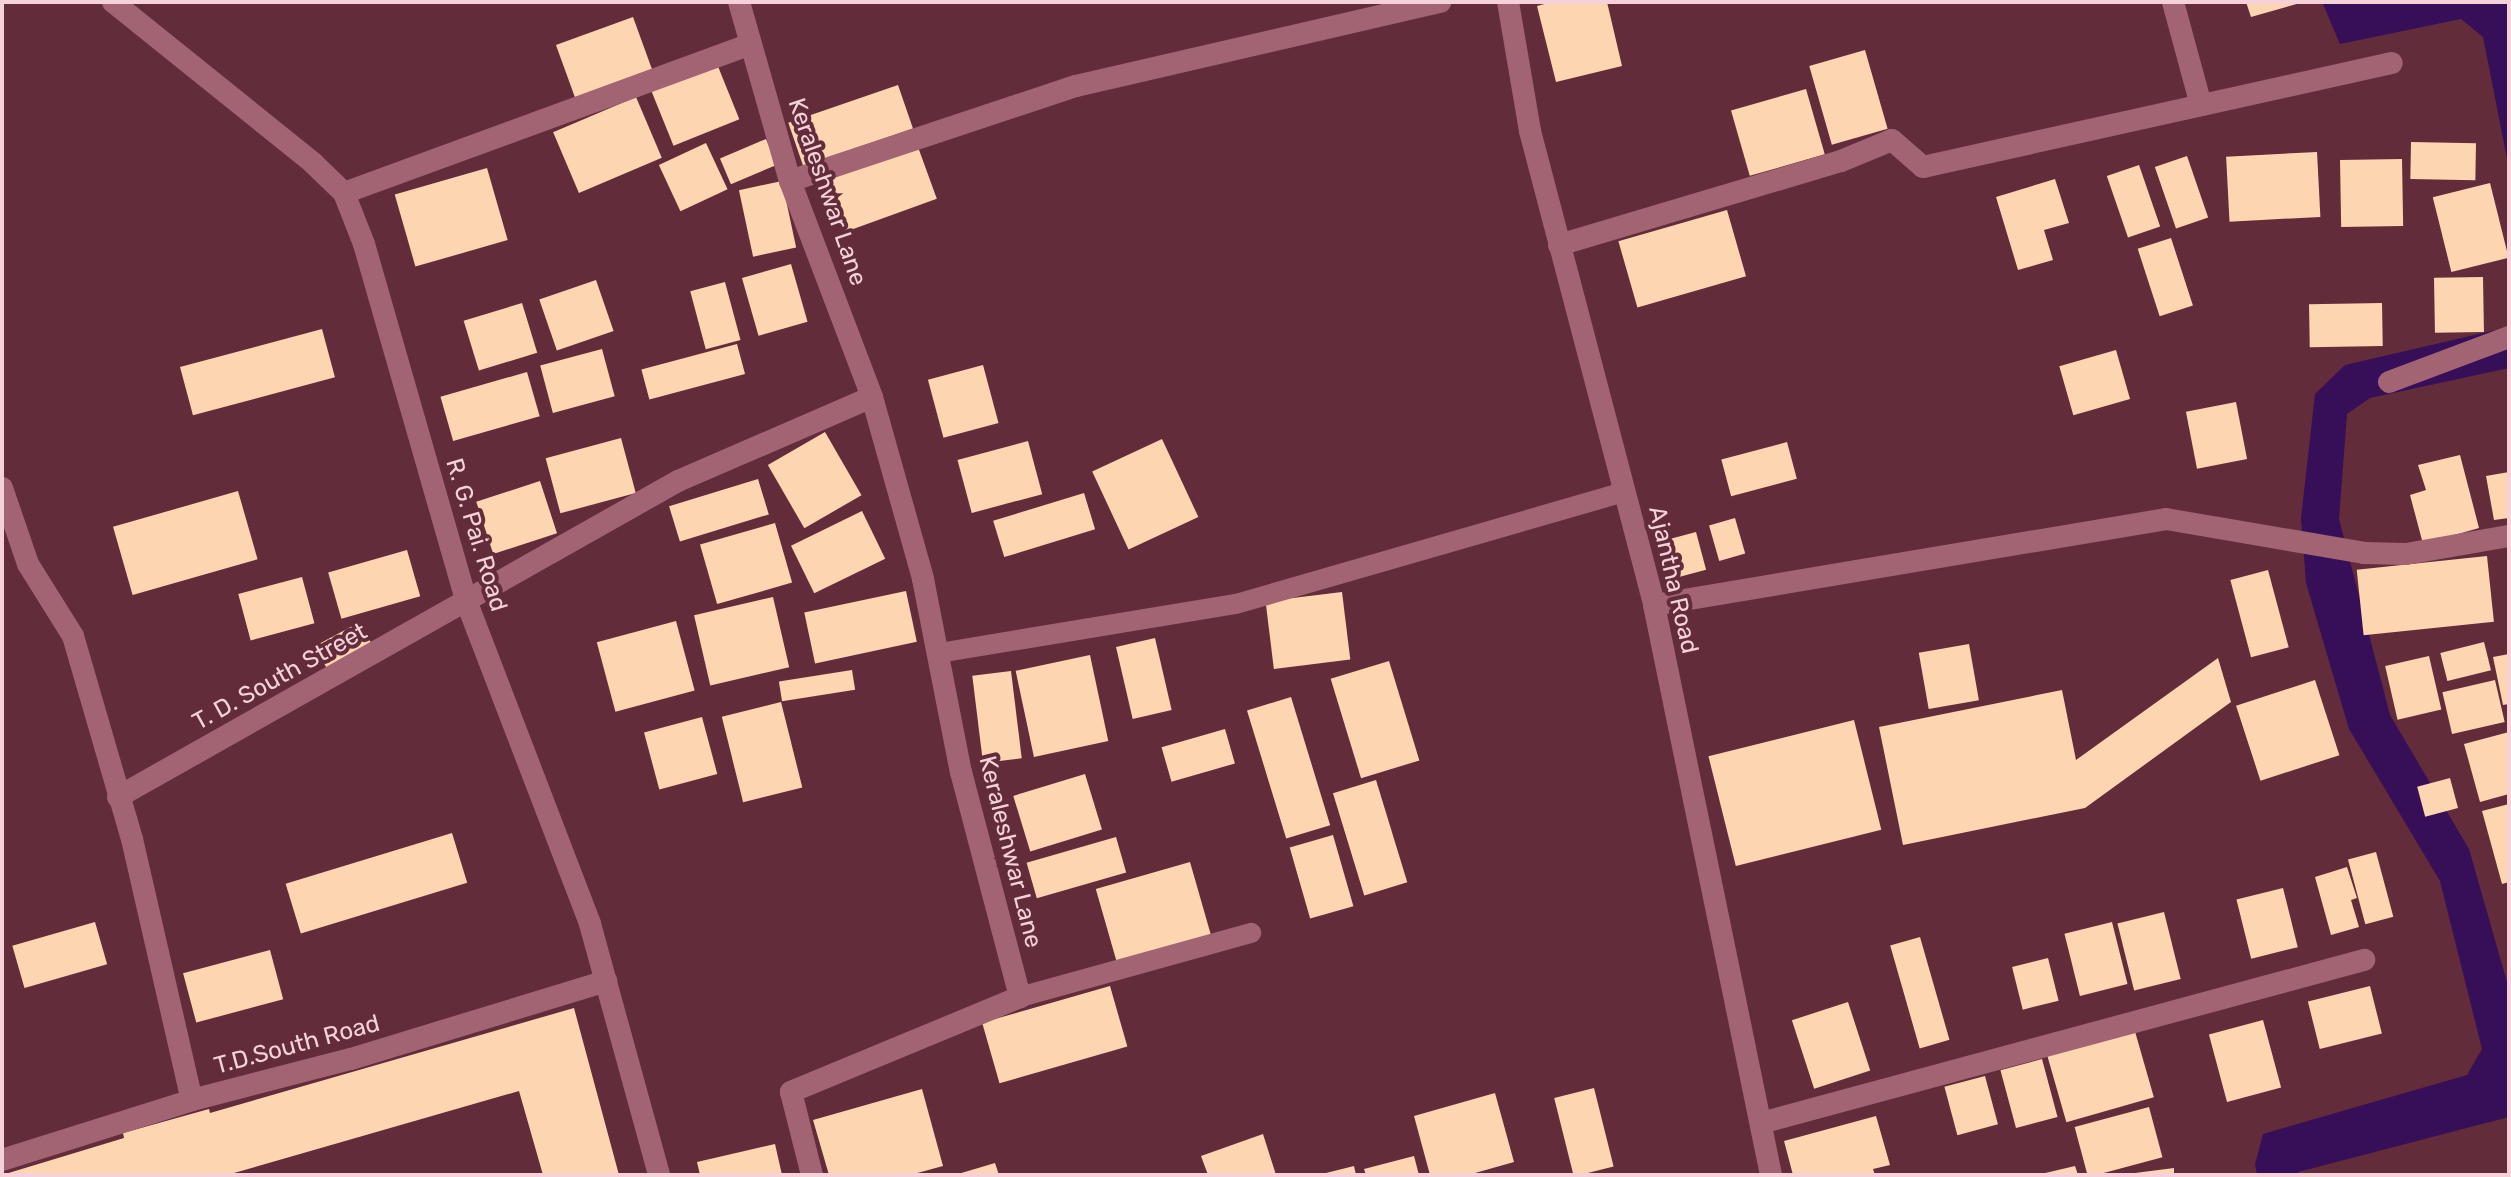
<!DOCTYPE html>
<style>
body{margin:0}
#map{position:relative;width:2511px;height:1177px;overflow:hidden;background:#632c3b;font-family:Rubik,sans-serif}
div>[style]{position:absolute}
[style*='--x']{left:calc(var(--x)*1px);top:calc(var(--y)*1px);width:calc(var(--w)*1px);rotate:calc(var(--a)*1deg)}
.water>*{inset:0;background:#370e58}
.building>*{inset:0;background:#fed5b1;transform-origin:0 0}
.service>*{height:20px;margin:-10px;padding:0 10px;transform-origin:10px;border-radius:10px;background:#a26473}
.minor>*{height:22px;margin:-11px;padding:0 11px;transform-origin:11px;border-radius:11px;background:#a26473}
.tertiary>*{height:22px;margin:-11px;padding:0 11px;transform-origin:11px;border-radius:11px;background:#a26473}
span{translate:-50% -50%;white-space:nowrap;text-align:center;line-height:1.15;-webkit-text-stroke:8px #632c3b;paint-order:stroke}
.street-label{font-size:24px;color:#f5d2d9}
.frame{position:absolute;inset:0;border:4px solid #f5d2d9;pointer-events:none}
</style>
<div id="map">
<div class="water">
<i style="clip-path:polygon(2322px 2px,2509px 2px,2509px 169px,2483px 37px,2461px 19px,2340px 44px)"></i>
<i style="clip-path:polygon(2509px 327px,2509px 368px,2370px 398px,2347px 414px,2339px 519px,2390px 715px,2469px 849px,2509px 989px,2509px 1117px,2298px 1172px,2298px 1175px,2257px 1175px,2255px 1164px,2263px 1134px,2467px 1075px,2482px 1049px,2440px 881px,2349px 729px,2306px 583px,2301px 518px,2315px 394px,2345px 365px)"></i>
</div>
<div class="building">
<i style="clip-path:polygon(1552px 2px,1607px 2px,1622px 66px,1556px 82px,1537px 6px)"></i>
<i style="clip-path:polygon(2246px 2px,2300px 2px,2300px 3px,2251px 17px)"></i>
<i style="left:633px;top:17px;width:59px;height:82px;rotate:70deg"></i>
<i style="left:1865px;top:50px;width:82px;height:58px;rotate:74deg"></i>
<i style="left:715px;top:59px;width:65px;height:71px;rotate:68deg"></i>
<i style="left:898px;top:85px;width:46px;height:116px;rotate:71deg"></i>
<i style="left:1806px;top:89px;width:68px;height:78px;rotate:74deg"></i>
<i style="left:636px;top:97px;width:66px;height:90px;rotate:67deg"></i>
<i style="left:766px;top:139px;width:28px;height:50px;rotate:67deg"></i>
<i style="left:2411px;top:142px;width:65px;height:37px;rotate:1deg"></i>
<i style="left:706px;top:143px;width:51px;height:52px;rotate:65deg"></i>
<i style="left:918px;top:147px;width:55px;height:97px;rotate:70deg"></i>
<i style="left:2317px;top:152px;width:65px;height:91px;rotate:87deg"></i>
<i style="left:2187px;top:156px;width:65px;height:34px;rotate:71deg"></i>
<i style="left:2402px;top:159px;width:67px;height:62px;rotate:89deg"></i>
<i style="left:2139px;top:165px;width:65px;height:34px;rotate:71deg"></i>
<i style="left:487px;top:168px;width:75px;height:96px;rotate:74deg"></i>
<i style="clip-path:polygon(2055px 179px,2069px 223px,2044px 230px,2053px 260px,2018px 270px,1996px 197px)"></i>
<i style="left:782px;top:181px;width:68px;height:44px;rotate:78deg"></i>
<i style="left:2490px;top:183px;width:77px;height:59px;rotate:76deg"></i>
<i style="left:1727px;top:210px;width:69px;height:113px;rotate:74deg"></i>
<i style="left:2171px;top:238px;width:71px;height:35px;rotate:72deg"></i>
<i style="left:791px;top:264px;width:60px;height:51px;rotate:74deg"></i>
<i style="left:2483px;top:277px;width:55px;height:49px;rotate:89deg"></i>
<i style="left:596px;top:280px;width:54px;height:60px;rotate:71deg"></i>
<i style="left:725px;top:282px;width:60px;height:36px;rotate:75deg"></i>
<i style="left:522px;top:303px;width:52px;height:61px;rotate:73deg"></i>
<i style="left:2382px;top:303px;width:43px;height:73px;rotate:89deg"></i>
<i style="left:322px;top:329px;width:50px;height:147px;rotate:75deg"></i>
<i style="left:737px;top:344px;width:31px;height:99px;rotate:75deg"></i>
<i style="left:602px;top:349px;width:49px;height:64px;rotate:75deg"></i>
<i style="left:2116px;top:350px;width:51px;height:59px;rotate:74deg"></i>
<i style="left:983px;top:365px;width:60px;height:57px;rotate:75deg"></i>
<i style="left:527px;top:372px;width:46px;height:90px;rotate:74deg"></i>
<i style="left:2236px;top:402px;width:58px;height:51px;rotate:79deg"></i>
<i style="left:825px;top:432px;width:73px;height:66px;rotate:60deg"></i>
<i style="left:621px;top:438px;width:57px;height:78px;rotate:75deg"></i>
<i style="left:1162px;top:439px;width:86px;height:77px;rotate:65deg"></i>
<i style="left:1028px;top:441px;width:55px;height:73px;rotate:75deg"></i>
<i style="left:1787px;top:442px;width:38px;height:68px;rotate:75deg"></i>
<i style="clip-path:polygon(2460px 455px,2479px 528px,2423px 544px,2410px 495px,2426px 490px,2418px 465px)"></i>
<i style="clip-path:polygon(2509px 472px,2509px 518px,2494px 520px,2486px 476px)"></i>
<i style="left:758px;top:479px;width:37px;height:93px;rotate:73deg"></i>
<i style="left:540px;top:481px;width:55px;height:67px;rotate:72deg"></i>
<i style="left:238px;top:491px;width:71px;height:130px;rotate:74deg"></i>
<i style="left:1084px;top:493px;width:38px;height:95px;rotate:73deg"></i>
<i style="left:862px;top:511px;width:53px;height:79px;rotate:64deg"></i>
<i style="left:1735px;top:518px;width:37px;height:27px;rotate:74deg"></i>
<i style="left:775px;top:523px;width:62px;height:78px;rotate:74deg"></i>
<i style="left:1696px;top:532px;width:39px;height:35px;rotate:75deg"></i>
<i style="left:407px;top:550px;width:48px;height:82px;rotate:74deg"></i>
<i style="left:2487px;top:556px;width:66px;height:131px;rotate:84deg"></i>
<i style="left:2268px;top:570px;width:80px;height:39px;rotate:75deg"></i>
<i style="left:302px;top:577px;width:48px;height:66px;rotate:75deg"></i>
<i style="left:906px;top:591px;width:52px;height:104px;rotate:78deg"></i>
<i style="left:1342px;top:592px;width:68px;height:77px;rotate:83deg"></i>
<i style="left:773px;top:597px;width:72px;height:81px;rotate:77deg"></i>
<i style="left:676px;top:621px;width:72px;height:82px;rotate:75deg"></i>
<i style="left:360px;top:622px;width:26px;height:51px;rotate:62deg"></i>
<i style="left:1155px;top:638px;width:74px;height:40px;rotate:77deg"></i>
<i style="left:2484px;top:642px;width:29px;height:45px;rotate:76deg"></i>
<i style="left:1969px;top:644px;width:57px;height:51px;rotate:80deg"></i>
<i style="clip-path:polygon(2509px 654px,2509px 704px,2503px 705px,2493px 657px)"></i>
<i style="left:1090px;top:655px;width:88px;height:76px;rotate:78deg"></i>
<i style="left:2429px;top:656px;width:55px;height:45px;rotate:77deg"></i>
<i style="clip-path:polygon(2218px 658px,2231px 702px,2085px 808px,1903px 845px,1879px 727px,2062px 690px,2076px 760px)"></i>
<i style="left:1389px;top:661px;width:104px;height:61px;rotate:73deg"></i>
<i style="left:852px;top:670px;width:20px;height:74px;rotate:81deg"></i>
<i style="left:1011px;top:671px;width:88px;height:39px;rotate:83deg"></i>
<i style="left:2315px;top:680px;width:79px;height:83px;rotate:72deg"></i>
<i style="left:2495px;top:680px;width:43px;height:54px;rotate:77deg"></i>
<i style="left:1291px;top:697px;width:134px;height:46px;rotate:73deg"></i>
<i style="left:781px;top:702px;width:88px;height:61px;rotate:76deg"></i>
<i style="left:702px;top:717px;width:59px;height:60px;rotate:75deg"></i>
<i style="left:1854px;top:720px;width:113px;height:150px;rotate:76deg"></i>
<i style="left:1225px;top:729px;width:36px;height:66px;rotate:74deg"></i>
<i style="clip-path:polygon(2509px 732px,2509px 794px,2480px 802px,2464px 744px)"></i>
<i style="left:1085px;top:774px;width:58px;height:75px;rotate:73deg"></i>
<i style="left:2450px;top:778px;width:31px;height:34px;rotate:75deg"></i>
<i style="left:1376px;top:780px;width:107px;height:45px;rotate:73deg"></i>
<i style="clip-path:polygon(2509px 804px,2509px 882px,2502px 884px,2482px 811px)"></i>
<i style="left:452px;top:833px;width:52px;height:174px;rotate:73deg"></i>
<i style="left:1333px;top:835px;width:74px;height:45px;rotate:74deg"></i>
<i style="left:1116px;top:837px;width:37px;height:93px;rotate:74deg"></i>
<i style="left:2376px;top:852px;width:67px;height:29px;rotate:75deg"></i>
<i style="left:1190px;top:862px;width:77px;height:98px;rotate:74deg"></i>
<i style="clip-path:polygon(2347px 867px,2357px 898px,2351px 900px,2359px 927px,2331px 935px,2315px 877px)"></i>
<i style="left:2283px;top:888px;width:61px;height:48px;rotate:76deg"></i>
<i style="left:2164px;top:912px;width:69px;height:48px;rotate:76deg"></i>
<i style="left:95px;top:922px;width:44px;height:86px;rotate:74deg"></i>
<i style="left:2112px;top:922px;width:64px;height:49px;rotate:76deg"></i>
<i style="left:1920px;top:937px;width:107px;height:31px;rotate:74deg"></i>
<i style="left:270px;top:950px;width:51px;height:90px;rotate:75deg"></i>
<i style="left:2048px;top:958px;width:44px;height:37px;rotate:76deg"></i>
<i style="left:1110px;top:986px;width:63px;height:133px;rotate:74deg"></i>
<i style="left:2370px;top:986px;width:49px;height:64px;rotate:76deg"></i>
<i style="left:1848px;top:1002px;width:72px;height:59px;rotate:72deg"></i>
<i style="clip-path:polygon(574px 1008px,619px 1175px,543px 1175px,519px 1091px,227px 1175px,2px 1175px,124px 1138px,123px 1133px,209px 1109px,210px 1113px)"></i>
<i style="left:2263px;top:1020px;width:70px;height:56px;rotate:75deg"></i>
<i style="left:2134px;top:1028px;width:72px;height:91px;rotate:74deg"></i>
<i style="left:2042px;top:1059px;width:60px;height:43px;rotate:75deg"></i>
<i style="left:1985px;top:1076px;width:50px;height:42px;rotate:75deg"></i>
<i style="left:1594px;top:1088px;width:81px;height:41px;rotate:76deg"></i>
<i style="clip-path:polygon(922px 1089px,943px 1166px,910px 1175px,829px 1175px,813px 1120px)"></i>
<i style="clip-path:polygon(1495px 1093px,1514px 1162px,1468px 1175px,1430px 1175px,1414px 1116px)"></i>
<i style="left:2149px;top:1107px;width:52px;height:77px;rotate:75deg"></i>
<i style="clip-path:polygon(1876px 1116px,1890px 1165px,1873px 1169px,1875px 1175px,1793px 1175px,1784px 1141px)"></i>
<i style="clip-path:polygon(1263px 1134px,1276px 1175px,1208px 1175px,1201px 1156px)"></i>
<i style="clip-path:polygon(775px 1144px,782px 1175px,700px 1175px,697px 1162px)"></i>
<i style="clip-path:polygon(1414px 1156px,1419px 1175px,1366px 1175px,1364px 1169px)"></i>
<i style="clip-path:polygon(995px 1163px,999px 1175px,958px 1175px,958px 1174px)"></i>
<i style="clip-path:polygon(1354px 1166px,1356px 1175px,1323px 1175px,1322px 1174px)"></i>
<i style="clip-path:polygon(2075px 1166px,2078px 1175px,2041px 1175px,2041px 1174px)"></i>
<i style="clip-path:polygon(2174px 1168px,2174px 1175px,2135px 1175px,2135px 1173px)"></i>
</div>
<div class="service">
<i style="--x:939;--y:653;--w:301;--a:-9.4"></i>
<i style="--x:1236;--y:604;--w:405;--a:-16.1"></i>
<i style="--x:1020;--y:997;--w:240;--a:-15.5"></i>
</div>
<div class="minor">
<i style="--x:739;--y:2;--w:186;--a:74.1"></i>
<i style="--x:790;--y:181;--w:231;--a:69.2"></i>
<i style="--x:872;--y:397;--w:189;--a:74.3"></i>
<i style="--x:923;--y:579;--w:197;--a:78.9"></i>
<i style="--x:961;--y:772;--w:233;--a:75.3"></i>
<i style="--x:1020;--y:997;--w:248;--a:157.5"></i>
<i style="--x:791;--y:1092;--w:86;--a:75.8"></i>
<i style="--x:1508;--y:2;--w:131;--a:80.3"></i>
<i style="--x:1530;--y:131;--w:490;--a:75.3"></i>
<i style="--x:1654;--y:605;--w:582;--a:78.4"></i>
<i style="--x:2173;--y:2;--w:107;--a:74.8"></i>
<i style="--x:790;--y:181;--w:301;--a:-18.4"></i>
<i style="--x:1076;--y:86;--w:374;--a:-13"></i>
<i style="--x:344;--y:193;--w:433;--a:-20.1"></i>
<i style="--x:1559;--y:245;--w:294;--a:-16.6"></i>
<i style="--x:1841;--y:161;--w:55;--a:-22.4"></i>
<i style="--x:1892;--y:140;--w:41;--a:41.1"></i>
<i style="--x:1923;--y:167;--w:480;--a:-12.5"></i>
<i style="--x:2389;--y:382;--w:128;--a:-20.6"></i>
<i style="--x:2;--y:488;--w:80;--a:71.1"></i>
<i style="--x:28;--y:564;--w:85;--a:58"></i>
<i style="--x:73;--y:636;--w:211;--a:73.8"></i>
<i style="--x:132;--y:839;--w:268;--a:77.1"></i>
<i style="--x:1654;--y:605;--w:519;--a:-9.53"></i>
<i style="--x:2166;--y:519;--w:201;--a:9.7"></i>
<i style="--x:2364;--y:553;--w:42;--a:1.4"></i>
<i style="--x:2406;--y:554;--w:105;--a:-9.9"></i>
<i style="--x:118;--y:797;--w:643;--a:-29.44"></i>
<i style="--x:678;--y:481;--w:211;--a:-23.4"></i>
<i style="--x:1761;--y:1123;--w:625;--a:-15.13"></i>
<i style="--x:2;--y:1160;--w:199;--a:-17.5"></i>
<i style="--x:192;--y:1100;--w:164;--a:-14.5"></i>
<i style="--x:351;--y:1059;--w:267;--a:-17"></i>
</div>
<div class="tertiary">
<i style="--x:113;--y:2;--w:257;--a:38.8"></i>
<i style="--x:313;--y:163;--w:43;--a:44.1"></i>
<i style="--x:344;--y:193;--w:55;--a:68.6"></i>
<i style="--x:364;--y:244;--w:373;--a:74"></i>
<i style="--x:467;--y:603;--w:344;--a:69"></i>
<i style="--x:590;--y:924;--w:260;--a:74.6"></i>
</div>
<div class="street-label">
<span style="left:827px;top:192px;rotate:71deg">Keraleshwar Lane</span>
<span style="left:476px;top:535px;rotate:73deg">R. G. Pai. Road</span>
<span style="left:1673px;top:580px;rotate:77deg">Ajantha Road</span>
<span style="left:280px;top:677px;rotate:-29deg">T. D. South Street</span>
<span style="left:1010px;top:852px;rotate:76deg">Keraleshwar Lane</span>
<span style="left:297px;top:1045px;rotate:-15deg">T.D.South Road</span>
</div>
<div class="frame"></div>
</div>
